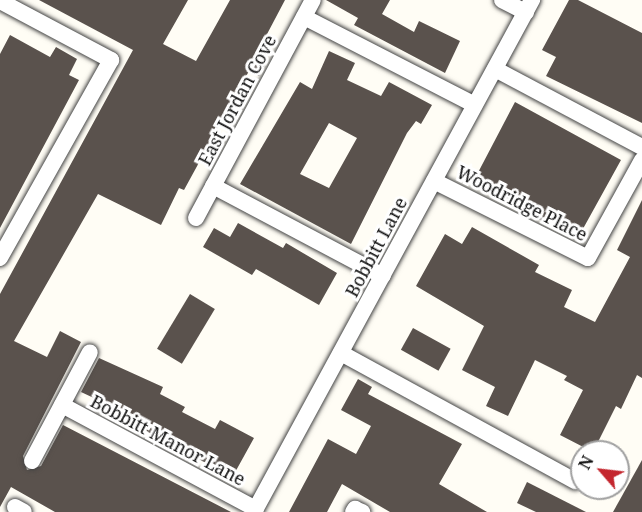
<!DOCTYPE html>
<style>
body{margin:0}
#map{position:relative;width:642px;height:512px;overflow:hidden;background:#fffdf5;font-family:"Noto Serif",serif}
div>[style]{position:absolute}
[style*='--x']{left:calc(var(--x)*1px);top:calc(var(--y)*1px);width:calc(var(--w)*1px);rotate:calc(var(--a)*1deg)}
.building>*{inset:0;background:#5a524d;transform-origin:0 0}
.roads{filter:drop-shadow(0 0 2px #444) drop-shadow(0 0 2px #444)}
.street>*{height:16px;margin:-8px;padding:0 8px;transform-origin:8px;border-radius:8px;background:#fff}
span{translate:-50% -50%;white-space:nowrap;text-align:center;line-height:1.15;-webkit-text-stroke:6px #fff;paint-order:stroke}
.street-label{font-size:18px;color:#111}
.north{position:absolute;left:570px;top:440px;width:60px;height:60px;box-sizing:border-box;background:#fff;border:2px solid #a0a0a0;border-radius:50%;rotate:298deg;font-size:16px;font-weight:700;line-height:24px;text-align:center;color:#111}
.north::after{content:'';display:block;margin:auto;width:21px;height:27px;background:#c4262e;clip-path:polygon(50% 0,100% 100%,50% 72%,0 100%)}
</style>
<div id="map">
<div class="building">
<i style="clip-path:polygon(39px 0,188px 0,163px 44px,196px 61px,230px 0,285px 0,256px 55px,267px 61px,259px 76px,249px 71px,184px 190px,179px 188px,161px 225px,98px 194px,14px 341px,47px 357px,60px 331px,81px 342px,23px 456px,27px 470px,41px 466px,63px 425px,231px 512px,55px 512px,11px 487px,0 507px,0 294px,133px 50px)"></i>
<i style="clip-path:polygon(326px 0,390px 0,382px 14px,414px 32px,419px 21px,460px 41px,445px 73px,354px 25px,358px 18px)"></i>
<i style="clip-path:polygon(569px 0,578px 0,642px 33px,642px 123px,546px 76px,556px 57px,542px 50px)"></i>
<i style="clip-path:polygon(10px 35px,50px 57px,56px 47px,77px 59px,69px 75px,79px 80px,0 228px,0 54px)"></i>
<i style="clip-path:polygon(evenodd,329px 51px,355px 63px,347px 80px,381px 96px,389px 82px,432px 105px,421px 124px,416px 121px,407px 133px,351px 244px,240px 184px,300px 82px,312px 89px,329px 51px,329px 123px,357px 138px,329px 188px,300px 174px,329px 123px)"></i>
<i style="clip-path:polygon(515px 102px,621px 160px,579px 236px,559px 225px,557px 229px,472px 184px)"></i>
<i style="clip-path:polygon(642px 200px,642px 378px,637px 375px,621px 409px,616px 406px,593px 452px,560px 435px,583px 390px,564px 380px,567px 376px,535px 360px,508px 416px,486px 406px,495px 387px,462px 370px,484px 326px,416px 286px,445px 234px,462px 244px,472px 227px,539px 265px,535px 272px,572px 290px,564px 307px,595px 322px,630px 257px,617px 250px)"></i>
<i style="clip-path:polygon(238px 223px,283px 248px,286px 243px,337px 273px,319px 305px,256px 269px,252px 275px,203px 247px,214px 228px,230px 237px)"></i>
<i style="left:190px;top:294px;width:29px;height:64px;rotate:31deg"></i>
<i style="left:413px;top:328px;width:43px;height:25px;rotate:29deg"></i>
<i style="clip-path:polygon(99px 358px,163px 387px,160px 394px,185px 407px,182px 412px,215px 429px,220px 420px,254px 438px,233px 476px,169px 445px,112px 410px,113px 407px,81px 392px)"></i>
<i style="clip-path:polygon(358px 379px,372px 387px,368px 394px,462px 444px,439px 484px,487px 512px,390px 512px,342px 484px,327px 512px,289px 512px,328px 439px,356px 454px,371px 426px,341px 410px)"></i>
<i style="clip-path:polygon(642px 460px,642px 512px,613px 512px)"></i>
<i style="clip-path:polygon(527px 482px,586px 512px,536px 512px,517px 503px)"></i>
</div>
<div class="roads">
<div class="street">
<i style="--x:502;--y:0;--w:27;--a:27"></i>
<i style="--x:0;--y:1;--w:126;--a:28"></i>
<i style="--x:111;--y:60;--w:227;--a:119.3"></i>
<i style="--x:304;--y:17;--w:192;--a:27.2"></i>
<i style="--x:495;--y:69;--w:166;--a:28"></i>
<i style="--x:434;--y:181;--w:172;--a:26.6"></i>
<i style="--x:588;--y:258;--w:112;--a:-61.1"></i>
<i style="--x:213;--y:186;--w:192;--a:27.9"></i>
<i style="--x:196;--y:218;--w:247;--a:-61.8"></i>
<i style="--x:341;--y:353;--w:267;--a:28.7"></i>
<i style="--x:62;--y:405;--w:220;--a:28.2"></i>
<i style="--x:32;--y:461;--w:123;--a:-62"></i>
<i style="--x:15;--y:507;--w:10;--a:29"></i>
<i style="--x:254;--y:512;--w:583;--a:-61.5"></i>
<i style="--x:353;--y:512;--w:4;--a:-56"></i>
<i style="--x:355;--y:509;--w:8;--a:23"></i>
</div>
</div>
<div class="street-label">
<span style="left:237px;top:100px;rotate:-62deg">East Jordan Cove</span>
<span style="left:522px;top:203px;rotate:27deg">Woodridge Place</span>
<span style="left:376px;top:247px;rotate:-62deg">Bobbitt Lane</span>
<span style="left:168px;top:440px;rotate:28deg">Bobbitt Manor Lane</span>
</div>
<div class="north">N</div>
</div>
